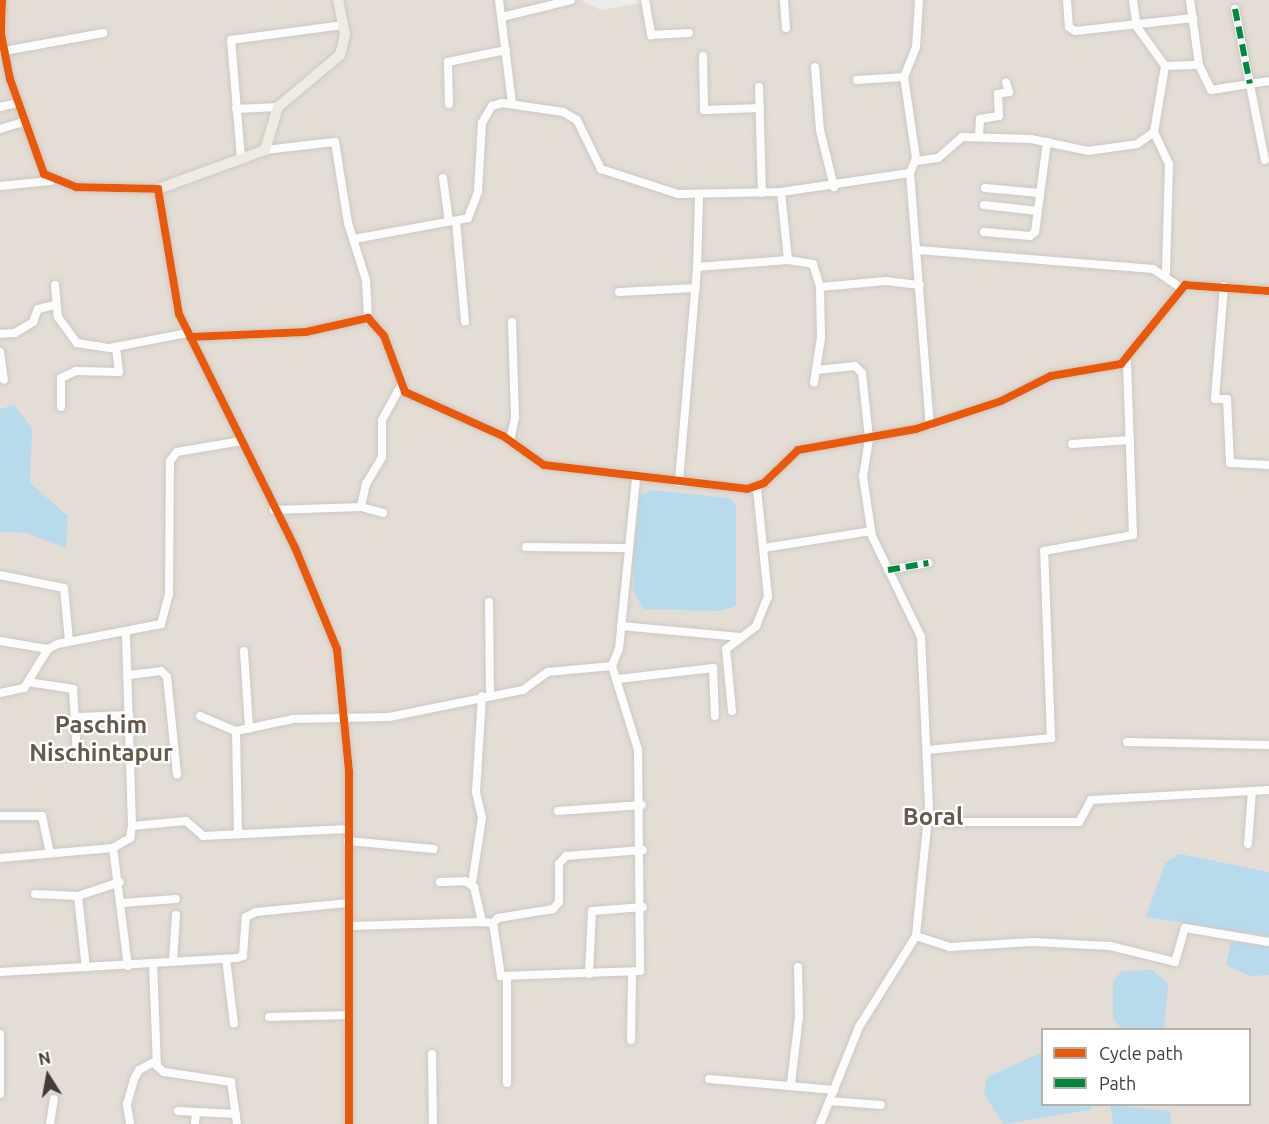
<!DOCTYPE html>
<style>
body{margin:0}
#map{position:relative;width:1269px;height:1124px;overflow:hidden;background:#eeece8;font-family:Ubuntu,sans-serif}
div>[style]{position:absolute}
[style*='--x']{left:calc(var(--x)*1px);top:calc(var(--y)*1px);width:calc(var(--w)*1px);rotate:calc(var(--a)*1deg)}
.residential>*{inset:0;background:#e3ddd5}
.water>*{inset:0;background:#b7dbed}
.roads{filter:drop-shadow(0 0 2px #cbc8c4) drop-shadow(0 0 2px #cbc8c4)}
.minor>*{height:8px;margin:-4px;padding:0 4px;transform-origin:4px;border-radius:4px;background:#fcfcfc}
.major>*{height:10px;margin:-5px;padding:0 5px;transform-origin:5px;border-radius:5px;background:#f0ebe2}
.quiet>*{height:6px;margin-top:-3px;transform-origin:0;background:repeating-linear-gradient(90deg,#00873e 0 12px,transparent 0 18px)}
.cycleway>*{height:8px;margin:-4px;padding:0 4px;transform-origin:4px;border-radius:4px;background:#e8590c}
span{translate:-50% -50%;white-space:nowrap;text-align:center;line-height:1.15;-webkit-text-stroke:4.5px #fff;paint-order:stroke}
.district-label{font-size:24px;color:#665a4b;font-weight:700}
.legend{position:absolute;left:1041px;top:1028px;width:210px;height:78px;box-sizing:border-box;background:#fff;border:2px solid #b4b1ae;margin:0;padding:8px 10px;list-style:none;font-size:18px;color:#443c34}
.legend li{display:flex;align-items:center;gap:12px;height:30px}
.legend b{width:30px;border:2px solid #b4b1ae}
.north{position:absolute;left:18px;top:1046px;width:60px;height:60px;-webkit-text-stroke:4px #fff;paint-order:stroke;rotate:349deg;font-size:16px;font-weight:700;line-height:24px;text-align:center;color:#443c34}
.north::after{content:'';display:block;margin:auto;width:21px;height:27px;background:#443c34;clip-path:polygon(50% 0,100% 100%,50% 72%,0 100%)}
</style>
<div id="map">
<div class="residential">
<i style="clip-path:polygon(evenodd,0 0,581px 0,601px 10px,655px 0,1269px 0,1269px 1124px,0 1124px,0 0,1042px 1030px,1250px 1030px,1250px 1104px,1042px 1104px,1042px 1030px)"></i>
</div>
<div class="water">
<i style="clip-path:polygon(14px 405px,32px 428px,30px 483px,68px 516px,66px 548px,27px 533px,0 532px,0 409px)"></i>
<i style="clip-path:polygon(650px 490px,730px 498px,736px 506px,736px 606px,720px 611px,644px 609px,634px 593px,633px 559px,640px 496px)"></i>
<i style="clip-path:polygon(1180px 854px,1269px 872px,1269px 936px,1146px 917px,1165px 863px)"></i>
<i style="clip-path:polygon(1231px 942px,1269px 947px,1269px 975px,1250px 976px,1226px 965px)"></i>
<i style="clip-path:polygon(1152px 970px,1168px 984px,1164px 1029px,1122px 1029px,1113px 1019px,1113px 981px,1122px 971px)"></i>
<i style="clip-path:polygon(1042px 1052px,1042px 1104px,1093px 1105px,1090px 1110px,1004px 1124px,984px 1095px,986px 1078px)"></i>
<i style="clip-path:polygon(1110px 1105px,1170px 1111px,1171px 1124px,1113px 1124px)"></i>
</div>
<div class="roads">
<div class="minor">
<i style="--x:2;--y:0;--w:34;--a:92"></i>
<i style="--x:1;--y:34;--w:46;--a:78.7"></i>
<i style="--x:10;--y:79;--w:101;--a:70.3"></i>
<i style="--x:44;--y:174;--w:35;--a:22"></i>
<i style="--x:76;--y:187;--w:82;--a:1.4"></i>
<i style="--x:158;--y:189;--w:127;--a:80.5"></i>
<i style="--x:179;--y:314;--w:263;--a:63.6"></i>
<i style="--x:296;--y:550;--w:107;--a:67.5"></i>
<i style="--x:337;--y:649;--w:124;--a:84.4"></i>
<i style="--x:349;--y:772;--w:352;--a:90"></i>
<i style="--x:499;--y:0;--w:104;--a:82.8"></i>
<i style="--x:645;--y:0;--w:36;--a:80"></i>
<i style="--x:651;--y:35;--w:38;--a:-3"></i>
<i style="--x:784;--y:0;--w:28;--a:86"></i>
<i style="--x:1067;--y:0;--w:27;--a:86"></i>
<i style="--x:1069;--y:27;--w:7;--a:34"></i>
<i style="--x:1075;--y:31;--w:119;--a:-6.3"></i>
<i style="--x:1133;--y:0;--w:27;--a:82"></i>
<i style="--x:1137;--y:27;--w:48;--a:54.3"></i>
<i style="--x:1165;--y:66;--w:34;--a:-2"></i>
<i style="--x:1199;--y:65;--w:28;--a:64"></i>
<i style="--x:1211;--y:90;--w:59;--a:-8.8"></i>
<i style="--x:1190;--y:0;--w:66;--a:82.1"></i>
<i style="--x:1235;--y:9;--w:154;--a:78.8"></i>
<i style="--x:502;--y:17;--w:71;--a:-13.8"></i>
<i style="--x:4;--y:51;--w:101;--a:-10.3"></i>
<i style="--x:703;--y:56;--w:54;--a:88.9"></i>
<i style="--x:704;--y:110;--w:56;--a:-2"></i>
<i style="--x:815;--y:67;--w:63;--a:85.5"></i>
<i style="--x:820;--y:130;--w:59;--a:76.2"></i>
<i style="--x:857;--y:80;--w:47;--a:-3.7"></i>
<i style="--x:759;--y:87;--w:106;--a:88.4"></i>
<i style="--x:449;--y:104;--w:42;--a:-91.4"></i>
<i style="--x:448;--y:62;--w:59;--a:-11.7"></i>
<i style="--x:0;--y:107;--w:17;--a:-13"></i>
<i style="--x:236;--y:109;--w:42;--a:-2.7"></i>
<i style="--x:0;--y:129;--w:24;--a:-17"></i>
<i style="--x:1154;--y:132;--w:35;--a:65"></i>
<i style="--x:1169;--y:164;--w:108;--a:91.6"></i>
<i style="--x:979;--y:137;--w:18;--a:-87"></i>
<i style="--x:980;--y:119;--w:19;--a:-9"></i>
<i style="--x:999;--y:116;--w:22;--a:-93"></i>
<i style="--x:998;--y:94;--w:11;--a:-10"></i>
<i style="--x:1009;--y:92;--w:10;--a:-107"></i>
<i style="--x:265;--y:150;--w:70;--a:-6.5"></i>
<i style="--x:335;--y:142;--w:82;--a:80.9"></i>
<i style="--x:348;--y:223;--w:60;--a:72.5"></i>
<i style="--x:366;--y:280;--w:38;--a:87"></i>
<i style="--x:241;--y:158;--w:118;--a:-94.8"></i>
<i style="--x:231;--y:40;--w:114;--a:-7.6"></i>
<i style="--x:916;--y:161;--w:22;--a:-8"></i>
<i style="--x:938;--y:158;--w:32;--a:-41"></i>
<i style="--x:962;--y:137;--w:69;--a:1.7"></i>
<i style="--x:1031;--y:139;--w:58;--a:11.9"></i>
<i style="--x:1088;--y:151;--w:49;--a:-8.1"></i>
<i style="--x:1137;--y:144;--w:21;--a:-35"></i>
<i style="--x:1154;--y:132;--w:67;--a:-80.5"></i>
<i style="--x:910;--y:173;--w:253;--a:85.5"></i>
<i style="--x:443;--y:178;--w:44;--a:82.2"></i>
<i style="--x:0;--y:186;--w:51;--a:-5.6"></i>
<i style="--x:985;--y:188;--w:55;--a:5.2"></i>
<i style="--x:781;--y:192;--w:68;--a:84.1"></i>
<i style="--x:699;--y:197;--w:70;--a:91.6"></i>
<i style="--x:697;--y:267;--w:91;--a:-4.4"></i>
<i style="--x:788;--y:260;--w:25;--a:9"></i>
<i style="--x:813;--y:264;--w:24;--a:73"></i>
<i style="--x:820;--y:287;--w:51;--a:88.9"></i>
<i style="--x:821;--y:338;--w:45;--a:99"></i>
<i style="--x:984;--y:205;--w:54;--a:6.3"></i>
<i style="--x:456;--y:221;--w:101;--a:84.9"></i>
<i style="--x:984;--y:232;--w:46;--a:5"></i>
<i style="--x:1030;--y:236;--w:6;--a:-39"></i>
<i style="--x:1035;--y:232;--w:91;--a:-82.4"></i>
<i style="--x:354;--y:239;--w:116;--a:-10.4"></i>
<i style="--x:468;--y:218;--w:28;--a:-69"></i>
<i style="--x:478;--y:192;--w:69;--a:-86.7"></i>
<i style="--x:482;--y:123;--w:20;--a:-60"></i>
<i style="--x:492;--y:106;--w:10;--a:-17"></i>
<i style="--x:502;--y:103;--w:62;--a:8.4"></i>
<i style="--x:563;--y:112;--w:16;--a:30"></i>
<i style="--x:577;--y:120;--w:55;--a:63.9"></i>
<i style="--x:601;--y:169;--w:81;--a:18"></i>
<i style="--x:678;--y:194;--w:103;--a:-1.1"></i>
<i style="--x:781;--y:192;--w:130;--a:-8.4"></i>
<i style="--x:910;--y:173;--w:16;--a:-68"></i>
<i style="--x:916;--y:158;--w:82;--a:-98.4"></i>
<i style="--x:904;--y:77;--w:32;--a:-68"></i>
<i style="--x:916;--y:47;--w:47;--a:-86.3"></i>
<i style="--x:918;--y:250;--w:236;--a:4.6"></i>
<i style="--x:1153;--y:269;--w:32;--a:34"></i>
<i style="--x:55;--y:285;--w:32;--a:85"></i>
<i style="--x:58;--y:317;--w:32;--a:54"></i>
<i style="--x:77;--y:343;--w:33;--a:9"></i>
<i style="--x:110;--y:348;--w:78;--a:-11"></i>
<i style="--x:1224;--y:286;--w:113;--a:94.6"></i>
<i style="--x:1215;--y:399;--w:12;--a:0"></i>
<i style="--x:1227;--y:399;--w:64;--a:87.3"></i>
<i style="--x:1230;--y:463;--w:39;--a:3"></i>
<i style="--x:820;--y:287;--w:66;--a:-5.2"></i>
<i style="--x:886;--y:281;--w:34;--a:7"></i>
<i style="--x:619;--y:292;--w:77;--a:-3"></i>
<i style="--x:0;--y:334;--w:15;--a:-4"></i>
<i style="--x:15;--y:333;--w:21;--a:-31"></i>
<i style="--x:33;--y:322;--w:14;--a:-69"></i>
<i style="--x:38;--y:309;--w:18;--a:-13"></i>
<i style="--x:190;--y:337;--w:116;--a:-2.5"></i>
<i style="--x:306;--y:332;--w:64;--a:-12.7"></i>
<i style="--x:368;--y:318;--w:24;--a:48"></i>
<i style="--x:384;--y:336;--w:60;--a:69.4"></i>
<i style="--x:405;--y:392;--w:107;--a:24.2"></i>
<i style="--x:503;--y:436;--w:50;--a:35.3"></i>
<i style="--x:544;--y:465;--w:204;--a:6.7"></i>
<i style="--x:747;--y:489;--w:18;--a:-19"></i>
<i style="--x:764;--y:483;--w:47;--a:-44.1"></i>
<i style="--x:798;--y:450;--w:120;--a:-10.1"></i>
<i style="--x:916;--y:429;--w:89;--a:-18.2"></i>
<i style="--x:1001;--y:401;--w:56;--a:-26.6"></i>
<i style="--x:1051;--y:376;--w:71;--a:-9.7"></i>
<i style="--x:1121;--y:364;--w:102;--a:-51"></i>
<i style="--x:1185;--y:285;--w:84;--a:4.1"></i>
<i style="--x:0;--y:352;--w:28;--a:82"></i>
<i style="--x:817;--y:370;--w:38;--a:-6"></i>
<i style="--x:855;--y:366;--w:10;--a:45"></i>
<i style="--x:862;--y:373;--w:66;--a:83.9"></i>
<i style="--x:869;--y:439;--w:37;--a:99"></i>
<i style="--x:863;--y:476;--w:61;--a:81.5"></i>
<i style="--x:872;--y:536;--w:112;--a:64.1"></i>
<i style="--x:921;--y:637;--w:170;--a:87.3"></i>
<i style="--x:929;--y:807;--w:130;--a:95.8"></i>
<i style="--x:916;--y:936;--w:107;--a:122.1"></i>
<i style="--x:859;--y:1027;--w:105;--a:111.9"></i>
<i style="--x:61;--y:407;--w:29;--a:-90"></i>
<i style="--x:61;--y:378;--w:17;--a:-25"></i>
<i style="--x:76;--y:371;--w:43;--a:1.3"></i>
<i style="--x:119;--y:372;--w:25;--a:-97"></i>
<i style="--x:510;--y:441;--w:25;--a:-78"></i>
<i style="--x:515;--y:417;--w:95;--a:-91.8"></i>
<i style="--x:1072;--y:444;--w:58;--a:-3.9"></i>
<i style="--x:679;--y:482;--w:216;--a:-85.2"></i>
<i style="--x:361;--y:507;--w:24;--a:-78"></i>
<i style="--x:366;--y:484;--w:31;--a:-59"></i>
<i style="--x:382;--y:457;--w:37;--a:-90"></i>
<i style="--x:382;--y:420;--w:38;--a:-61"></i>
<i style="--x:274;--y:510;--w:87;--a:-2"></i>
<i style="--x:361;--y:507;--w:23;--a:15"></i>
<i style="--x:526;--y:547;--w:100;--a:0.6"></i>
<i style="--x:764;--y:548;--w:108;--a:-9"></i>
<i style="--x:888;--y:570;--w:41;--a:-9.9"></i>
<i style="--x:0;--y:575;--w:65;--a:11.5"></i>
<i style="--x:64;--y:588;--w:53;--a:84.6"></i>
<i style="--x:489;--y:602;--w:92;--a:89.4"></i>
<i style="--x:621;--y:626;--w:120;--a:5.3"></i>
<i style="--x:0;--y:641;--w:49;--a:9.5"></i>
<i style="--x:244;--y:651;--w:78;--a:86.3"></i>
<i style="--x:129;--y:675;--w:32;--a:-7"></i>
<i style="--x:161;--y:671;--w:8;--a:45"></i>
<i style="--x:167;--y:677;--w:98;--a:84.1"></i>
<i style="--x:618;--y:679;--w:96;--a:-6.6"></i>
<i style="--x:713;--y:668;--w:48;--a:87.6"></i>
<i style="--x:28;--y:682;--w:46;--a:8.8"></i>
<i style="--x:73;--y:689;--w:66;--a:86.5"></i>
<i style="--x:0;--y:693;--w:25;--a:-12"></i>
<i style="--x:24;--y:688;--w:46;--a:-58.4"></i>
<i style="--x:48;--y:649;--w:11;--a:-27"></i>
<i style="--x:58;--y:644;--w:105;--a:-11"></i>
<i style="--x:161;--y:624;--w:31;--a:-75"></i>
<i style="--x:169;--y:594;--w:133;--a:-89.6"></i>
<i style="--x:170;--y:461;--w:11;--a:-52"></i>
<i style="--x:177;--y:452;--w:65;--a:-9.8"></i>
<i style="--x:732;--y:711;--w:62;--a:-95.5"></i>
<i style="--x:726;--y:649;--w:38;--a:-37"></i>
<i style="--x:756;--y:626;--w:31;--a:-68"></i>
<i style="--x:768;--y:597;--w:110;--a:-95.8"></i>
<i style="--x:200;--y:716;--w:39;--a:23"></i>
<i style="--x:236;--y:731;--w:58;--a:-11.9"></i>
<i style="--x:293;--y:719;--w:96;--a:-1.2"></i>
<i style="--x:389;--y:717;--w:137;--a:-11.4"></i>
<i style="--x:523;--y:690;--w:31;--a:-36"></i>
<i style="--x:548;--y:672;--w:64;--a:-5.4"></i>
<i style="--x:612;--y:666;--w:18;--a:-68"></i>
<i style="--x:619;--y:649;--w:172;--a:-84.3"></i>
<i style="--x:77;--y:717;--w:52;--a:-2.2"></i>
<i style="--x:236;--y:731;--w:103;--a:88.9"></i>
<i style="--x:1127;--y:742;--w:142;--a:1.2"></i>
<i style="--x:927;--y:750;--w:125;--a:-5.5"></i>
<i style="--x:1051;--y:738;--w:187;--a:-92.1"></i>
<i style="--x:1044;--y:551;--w:90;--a:-10.2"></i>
<i style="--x:1133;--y:535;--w:173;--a:-92"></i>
<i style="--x:558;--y:811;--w:84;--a:-4.1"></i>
<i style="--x:0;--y:816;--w:42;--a:0"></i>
<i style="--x:42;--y:816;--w:38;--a:78"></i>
<i style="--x:928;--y:822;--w:151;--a:0"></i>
<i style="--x:1079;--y:822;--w:25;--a:-61"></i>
<i style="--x:1091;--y:800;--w:178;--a:-3.2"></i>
<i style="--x:132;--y:826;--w:54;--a:-5.3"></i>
<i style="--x:186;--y:821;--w:23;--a:41"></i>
<i style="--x:203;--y:836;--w:145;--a:-2.8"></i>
<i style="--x:348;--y:841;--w:86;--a:5.3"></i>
<i style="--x:1248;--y:844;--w:53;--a:-85.7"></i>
<i style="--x:113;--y:848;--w:20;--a:-30"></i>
<i style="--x:130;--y:838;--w:12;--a:-81"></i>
<i style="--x:132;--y:826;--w:194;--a:-91.8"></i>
<i style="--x:0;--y:858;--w:113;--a:-5.1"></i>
<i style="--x:113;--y:848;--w:119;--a:82.8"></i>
<i style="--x:440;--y:882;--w:25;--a:-2"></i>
<i style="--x:465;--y:881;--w:11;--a:34"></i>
<i style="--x:474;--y:887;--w:36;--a:77"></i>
<i style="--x:482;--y:922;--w:11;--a:5"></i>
<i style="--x:493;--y:923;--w:54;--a:81.4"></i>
<i style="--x:501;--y:976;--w:139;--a:-2.1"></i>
<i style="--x:640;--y:971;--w:221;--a:-90.5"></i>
<i style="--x:638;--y:750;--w:88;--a:-107.2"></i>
<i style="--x:472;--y:883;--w:66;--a:-81.3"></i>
<i style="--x:482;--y:818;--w:27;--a:-103"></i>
<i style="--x:476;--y:792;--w:96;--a:-86.4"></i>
<i style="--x:35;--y:894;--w:43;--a:2.7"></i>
<i style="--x:78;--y:896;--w:72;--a:83.7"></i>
<i style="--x:78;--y:896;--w:44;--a:-18.4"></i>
<i style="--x:122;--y:903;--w:54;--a:-4.2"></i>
<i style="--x:493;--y:923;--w:7;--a:-45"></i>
<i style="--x:498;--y:918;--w:56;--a:-9.3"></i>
<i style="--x:553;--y:909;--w:9;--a:-49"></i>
<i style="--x:559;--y:902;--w:38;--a:-90"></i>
<i style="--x:559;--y:864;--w:11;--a:-49"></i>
<i style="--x:566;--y:856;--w:77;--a:-4.5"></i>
<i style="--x:350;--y:926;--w:132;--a:-1.7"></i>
<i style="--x:916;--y:936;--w:36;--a:18"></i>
<i style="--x:950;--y:947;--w:83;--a:-3.4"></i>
<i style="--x:1033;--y:942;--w:77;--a:3"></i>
<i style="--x:1110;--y:946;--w:67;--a:13.8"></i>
<i style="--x:1175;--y:962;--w:35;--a:-74"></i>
<i style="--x:1185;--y:928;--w:85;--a:9.5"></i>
<i style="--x:226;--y:959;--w:65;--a:83"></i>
<i style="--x:173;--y:961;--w:46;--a:-86.3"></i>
<i style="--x:153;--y:963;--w:103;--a:87.8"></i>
<i style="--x:157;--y:1066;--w:9;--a:41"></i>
<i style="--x:164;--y:1072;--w:68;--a:8.5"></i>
<i style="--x:231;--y:1082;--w:42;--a:81.9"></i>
<i style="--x:0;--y:972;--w:237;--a:-3.4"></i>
<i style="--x:237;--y:958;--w:6;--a:-18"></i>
<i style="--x:243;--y:956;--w:39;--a:-86"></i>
<i style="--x:246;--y:917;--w:11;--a:-27"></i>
<i style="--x:256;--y:912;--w:91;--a:-5.6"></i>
<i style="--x:589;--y:974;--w:63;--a:-87.3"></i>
<i style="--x:592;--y:911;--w:51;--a:-4.5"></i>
<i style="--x:269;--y:1017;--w:80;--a:-1.4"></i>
<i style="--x:0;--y:1034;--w:60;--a:90"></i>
<i style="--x:631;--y:1040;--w:66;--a:-89.1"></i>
<i style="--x:432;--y:1054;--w:70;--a:89.2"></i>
<i style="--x:709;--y:1079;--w:126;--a:5"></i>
<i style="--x:507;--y:1083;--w:105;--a:-90"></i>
<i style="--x:791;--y:1083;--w:66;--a:-83.1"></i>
<i style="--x:799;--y:1017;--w:50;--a:-91.1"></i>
<i style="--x:829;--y:1101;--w:52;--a:4.4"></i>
<i style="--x:178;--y:1111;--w:58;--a:3"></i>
<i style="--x:50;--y:1124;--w:25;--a:-81"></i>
<i style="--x:130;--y:1124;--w:20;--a:-99"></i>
<i style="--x:127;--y:1104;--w:26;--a:-74"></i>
<i style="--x:134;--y:1079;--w:10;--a:-61"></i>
<i style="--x:139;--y:1070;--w:19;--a:-28"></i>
<i style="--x:195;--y:1124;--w:12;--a:-85"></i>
</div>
<div class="major">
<i style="--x:158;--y:189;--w:114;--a:-20"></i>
<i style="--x:265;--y:150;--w:45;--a:-73.2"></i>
<i style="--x:278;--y:107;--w:81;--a:-40"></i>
<i style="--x:340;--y:55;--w:21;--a:-76"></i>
<i style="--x:345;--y:35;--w:36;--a:-101"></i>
</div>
</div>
<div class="quiet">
<i style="--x:1235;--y:9;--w:76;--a:78.7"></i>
<i style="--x:888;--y:570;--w:41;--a:-9.9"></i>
</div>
<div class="cycleway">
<i style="--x:2;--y:0;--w:34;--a:92"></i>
<i style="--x:1;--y:34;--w:46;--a:78.7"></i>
<i style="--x:10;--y:79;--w:101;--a:70.3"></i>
<i style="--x:44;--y:174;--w:35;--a:22"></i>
<i style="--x:76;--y:187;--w:82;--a:1.4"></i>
<i style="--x:158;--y:189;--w:127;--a:80.5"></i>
<i style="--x:179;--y:314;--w:263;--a:63.6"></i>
<i style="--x:296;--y:550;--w:107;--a:67.5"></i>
<i style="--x:337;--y:649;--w:124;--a:84.4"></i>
<i style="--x:349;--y:772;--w:352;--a:90"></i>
<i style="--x:190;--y:337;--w:116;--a:-2.5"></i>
<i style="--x:306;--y:332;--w:64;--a:-12.7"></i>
<i style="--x:368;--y:318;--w:24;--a:48"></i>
<i style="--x:384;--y:336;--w:60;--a:69.4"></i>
<i style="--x:405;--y:392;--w:107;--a:24.2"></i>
<i style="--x:503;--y:436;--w:50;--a:35.3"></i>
<i style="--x:544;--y:465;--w:204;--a:6.7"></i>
<i style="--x:747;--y:489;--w:18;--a:-19"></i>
<i style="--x:764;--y:483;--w:47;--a:-44.1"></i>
<i style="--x:798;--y:450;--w:120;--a:-10.1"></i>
<i style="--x:916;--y:429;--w:89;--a:-18.2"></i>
<i style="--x:1001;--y:401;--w:56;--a:-26.6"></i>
<i style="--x:1051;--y:376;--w:71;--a:-9.7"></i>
<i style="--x:1121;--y:364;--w:102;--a:-51"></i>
<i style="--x:1185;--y:285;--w:84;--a:4.1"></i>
</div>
<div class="district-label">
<span style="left:101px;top:739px">Paschim<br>Nischintapur</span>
<span style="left:933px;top:817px">Boral</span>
</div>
<ul class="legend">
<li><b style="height:8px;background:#e8590c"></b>Cycle path</li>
<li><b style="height:8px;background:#00873e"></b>Path</li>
</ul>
<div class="north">N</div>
</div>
